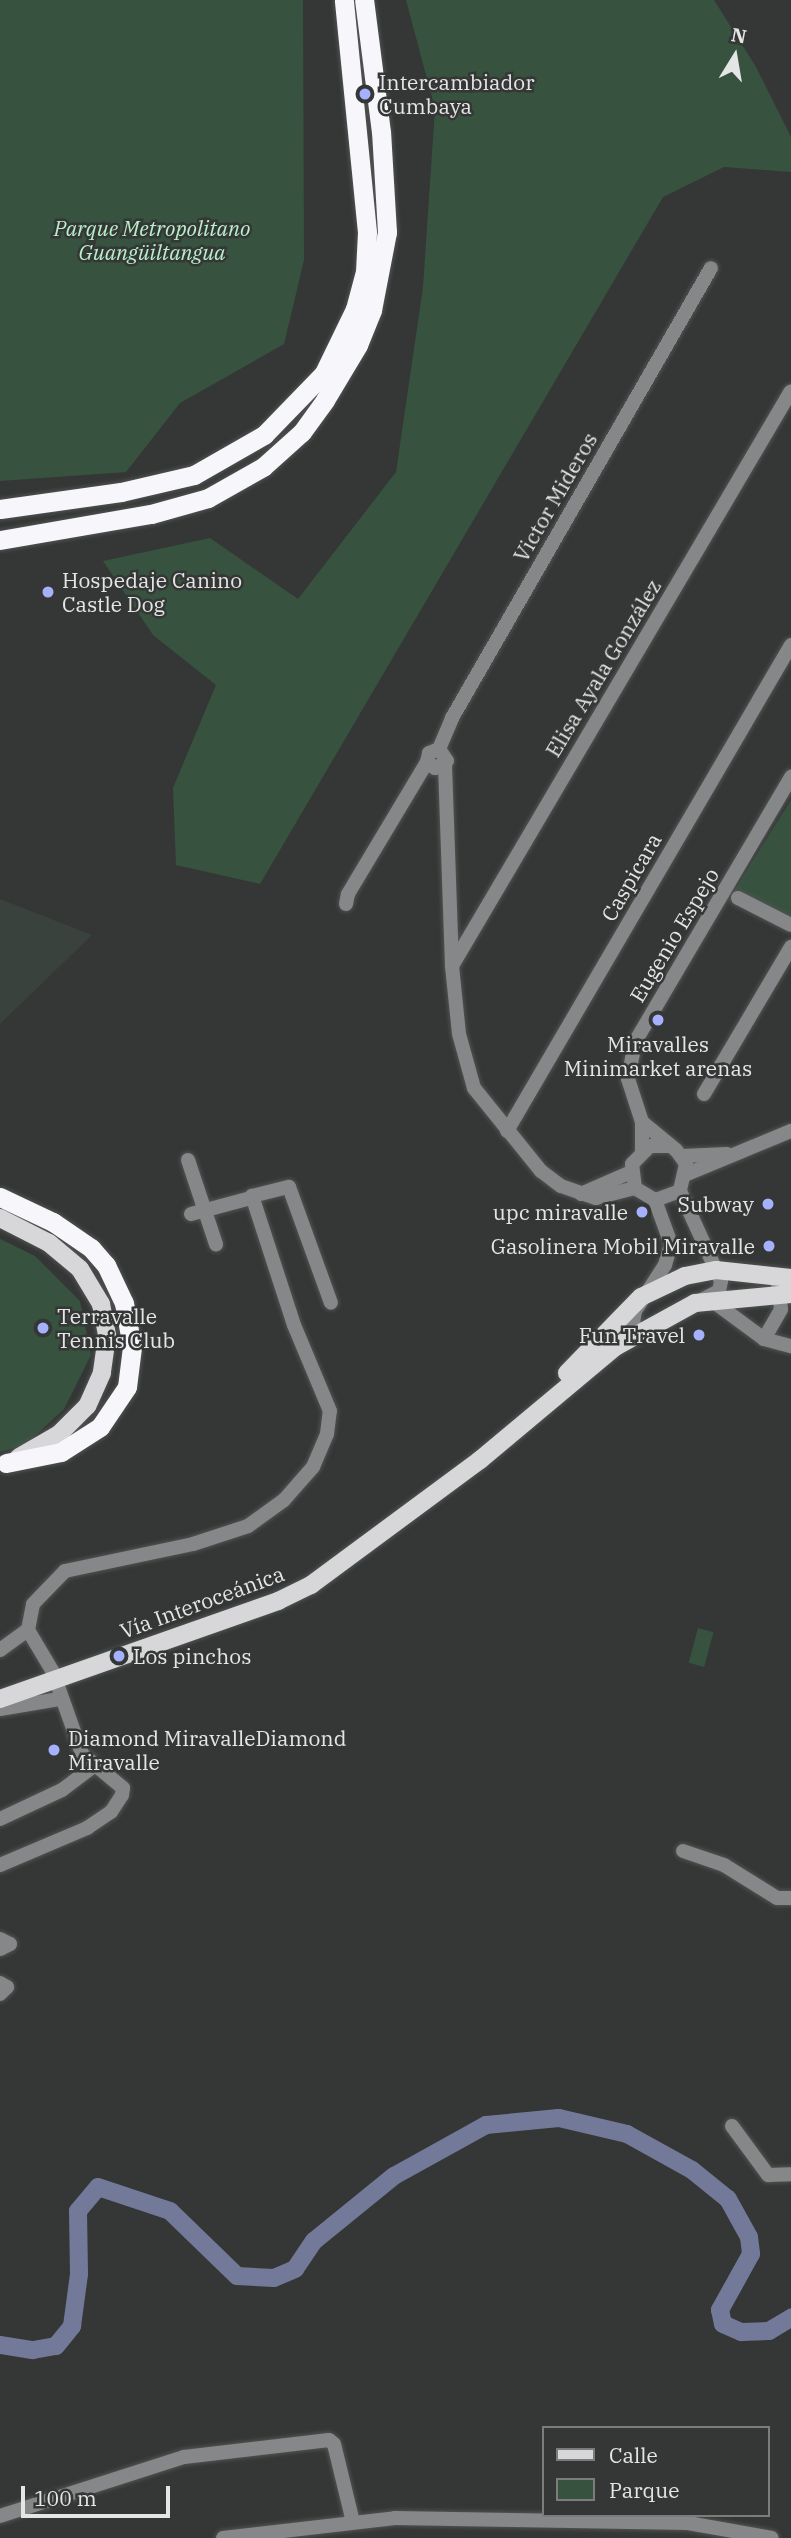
<!DOCTYPE html>
<meta charset="utf-8">
<style>
body{margin:0}
#map{position:relative;width:791px;height:2538px;overflow:hidden;background:#343735;font-family:"IBM Plex Serif",serif}
div>[style]{position:absolute}
[style*='--x']{left:calc(var(--x)*1px);top:calc(var(--y)*1px);width:calc(var(--w)*1px);rotate:calc(var(--a)*1deg)}
.built>*{inset:0;background:#3a423d}
.green>*{inset:0;background:#375340;transform-origin:0 0}
.river>*{height:18px;margin:-9px;padding:0 9px;transform-origin:9px;border-radius:9px;background:#737998}
.roads{filter:drop-shadow(0 0 2px #505351) drop-shadow(0 0 2px #505351)}
.minor>*{height:14px;margin:-7px;padding:0 7px;transform-origin:7px;border-radius:7px;background:#868788}
.major>*{height:18px;margin:-9px;padding:0 9px;transform-origin:9px;border-radius:9px;background:#d7d7da}
.highway>*{height:19px;margin:-9.5px;padding:0 9.5px;transform-origin:9.5px;border-radius:9.5px;background:#f7f7fb}
.dots>*{width:19px;height:19px;translate:-50% -50%;box-sizing:border-box;border:4px solid #343735;border-radius:50%}
span{translate:-50% -50%;white-space:nowrap;text-align:center;line-height:1.15;-webkit-text-stroke:5px #343735;paint-order:stroke}
.poi-label{font-size:21px;color:#e4e6e5}
.left{translate:0 -50%;text-align:left}
.right{translate:-100% -50%;text-align:right}
.park-label{font-size:21px;color:#b8f0c9;font-style:italic}
.street-label{font-size:21px;color:#e4e6e5}
.legend{position:absolute;left:542px;top:2426px;width:228px;height:91px;box-sizing:border-box;background:#343735;border:2px solid #7a7d7b;margin:0;padding:9px 12px;list-style:none;font-size:21px;color:#e4e6e5}
.legend li{display:flex;align-items:center;gap:14px;height:35px}
.legend b{width:35px;border:2px solid #7a7d7b}
.north{position:absolute;left:700px;top:21px;width:70px;height:70px;-webkit-text-stroke:5px #343735;paint-order:stroke;rotate:11deg;font-size:19px;font-weight:700;line-height:28px;text-align:center;color:#e4e6e5}
.north::after{content:'';display:block;margin:auto;width:24px;height:32px;background:#e4e6e5;clip-path:polygon(50% 0,100% 100%,50% 72%,0 100%)}
.scale{position:absolute;left:21px;top:2486px;width:149px;height:32px;box-sizing:border-box;border:4px solid #e4e6e5;border-top:0;padding-left:9px;font-size:21px;line-height:24px;white-space:nowrap;color:#e4e6e5;-webkit-text-stroke:5px #343735;paint-order:stroke}
</style>
<div id="map">
<div class="built">
<i style="clip-path:polygon(0 899px,92px 935px,0 1024px)"></i>
</div>
<div class="green">
<i style="clip-path:polygon(0 0,303px 0,304px 260px,284px 344px,180px 403px,126px 472px,0 481px)"></i>
<i style="clip-path:polygon(406px 0,714px 0,756px 67px,791px 137px,791px 172px,724px 167px,663px 197px,260px 884px,176px 865px,173px 788px,216px 685px,153px 635px,103px 561px,210px 538px,298px 599px,396px 472px,423px 287px,435px 109px)"></i>
<i style="clip-path:polygon(791px 800px,791px 922px,734px 891px)"></i>
<i style="clip-path:polygon(0 1239px,35px 1256px,80px 1301px,91px 1355px,64px 1409px,25px 1445px,0 1452px)"></i>
<i style="left:698px;top:1628px;width:16px;height:36px;rotate:15deg"></i>
</div>
<div class="river">
<i style="--x:0;--y:2345;--w:33;--a:9"></i>
<i style="--x:33;--y:2350;--w:23;--a:-10"></i>
<i style="--x:56;--y:2346;--w:26;--a:-51"></i>
<i style="--x:72;--y:2326;--w:52;--a:-82.3"></i>
<i style="--x:79;--y:2274;--w:63;--a:-90.9"></i>
<i style="--x:78;--y:2211;--w:31;--a:-50"></i>
<i style="--x:98;--y:2187;--w:76;--a:18.4"></i>
<i style="--x:170;--y:2211;--w:93;--a:44.1"></i>
<i style="--x:237;--y:2276;--w:37;--a:3"></i>
<i style="--x:274;--y:2278;--w:23;--a:-23"></i>
<i style="--x:295;--y:2269;--w:34;--a:-56"></i>
<i style="--x:314;--y:2241;--w:103;--a:-39.1"></i>
<i style="--x:394;--y:2176;--w:105;--a:-29"></i>
<i style="--x:486;--y:2125;--w:73;--a:-5.5"></i>
<i style="--x:559;--y:2118;--w:70;--a:13.2"></i>
<i style="--x:627;--y:2134;--w:74;--a:29"></i>
<i style="--x:692;--y:2170;--w:46;--a:38.9"></i>
<i style="--x:728;--y:2199;--w:43;--a:61.1"></i>
<i style="--x:749;--y:2237;--w:17;--a:83"></i>
<i style="--x:751;--y:2254;--w:64;--a:119"></i>
<i style="--x:720;--y:2310;--w:14;--a:78"></i>
<i style="--x:723;--y:2324;--w:20;--a:24"></i>
<i style="--x:741;--y:2332;--w:28;--a:-2"></i>
<i style="--x:769;--y:2331;--w:26;--a:-31"></i>
</div>
<div class="roads">
<div class="minor">
<i style="--x:439;--y:749;--w:14;--a:56"></i>
<i style="--x:447;--y:761;--w:14;--a:150"></i>
<i style="--x:435;--y:768;--w:10;--a:-143"></i>
<i style="--x:427;--y:762;--w:9;--a:-77"></i>
<i style="--x:429;--y:753;--w:11;--a:-22"></i>
<i style="--x:439;--y:749;--w:34;--a:-67"></i>
<i style="--x:452;--y:718;--w:519;--a:-60.08"></i>
<i style="--x:445;--y:765;--w:201;--a:88"></i>
<i style="--x:452;--y:966;--w:68;--a:84.1"></i>
<i style="--x:459;--y:1034;--w:56;--a:74.5"></i>
<i style="--x:474;--y:1088;--w:107;--a:51.1"></i>
<i style="--x:541;--y:1171;--w:25;--a:37"></i>
<i style="--x:561;--y:1186;--w:37;--a:19"></i>
<i style="--x:596;--y:1198;--w:40;--a:-14.4"></i>
<i style="--x:738;--y:898;--w:59;--a:27"></i>
<i style="--x:346;--y:904;--w:10;--a:-79"></i>
<i style="--x:348;--y:894;--w:154;--a:-59.1"></i>
<i style="--x:452;--y:966;--w:667;--a:-59.48"></i>
<i style="--x:704;--y:1094;--w:171;--a:-59.4"></i>
<i style="--x:642;--y:1122;--w:44;--a:39.5"></i>
<i style="--x:676;--y:1150;--w:17;--a:54"></i>
<i style="--x:686;--y:1164;--w:28;--a:103"></i>
<i style="--x:680;--y:1191;--w:27;--a:160"></i>
<i style="--x:655;--y:1200;--w:23;--a:-149"></i>
<i style="--x:635;--y:1188;--w:24;--a:-97"></i>
<i style="--x:632;--y:1164;--w:25;--a:-45"></i>
<i style="--x:650;--y:1146;--w:18;--a:0"></i>
<i style="--x:507;--y:1131;--w:563;--a:-59.7"></i>
<i style="--x:642;--y:1150;--w:28;--a:-90"></i>
<i style="--x:642;--y:1122;--w:45;--a:-108"></i>
<i style="--x:628;--y:1079;--w:38;--a:-79"></i>
<i style="--x:635;--y:1042;--w:308;--a:-59.5"></i>
<i style="--x:682;--y:1156;--w:45;--a:-2.5"></i>
<i style="--x:188;--y:1160;--w:89;--a:71.6"></i>
<i style="--x:687;--y:1174;--w:113;--a:-22.5"></i>
<i style="--x:680;--y:1191;--w:99;--a:65.5"></i>
<i style="--x:721;--y:1281;--w:10;--a:101"></i>
<i style="--x:719;--y:1291;--w:22;--a:153"></i>
<i style="--x:581;--y:1194;--w:55;--a:-23.7"></i>
<i style="--x:191;--y:1214;--w:62;--a:-14.9"></i>
<i style="--x:714;--y:1302;--w:62;--a:36.5"></i>
<i style="--x:764;--y:1339;--w:28;--a:15"></i>
<i style="--x:639;--y:1332;--w:11;--a:-124"></i>
<i style="--x:633;--y:1323;--w:12;--a:-81"></i>
<i style="--x:635;--y:1311;--w:55;--a:-56.9"></i>
<i style="--x:665;--y:1265;--w:22;--a:-74"></i>
<i style="--x:671;--y:1244;--w:47;--a:-110"></i>
<i style="--x:764;--y:1339;--w:34;--a:-60"></i>
<i style="--x:781;--y:1309;--w:24;--a:-97"></i>
<i style="--x:28;--y:1630;--w:26;--a:-79"></i>
<i style="--x:33;--y:1604;--w:46;--a:-45.9"></i>
<i style="--x:65;--y:1571;--w:131;--a:-11.9"></i>
<i style="--x:193;--y:1544;--w:58;--a:-18.1"></i>
<i style="--x:248;--y:1526;--w:44;--a:-35.8"></i>
<i style="--x:284;--y:1500;--w:44;--a:-48.7"></i>
<i style="--x:313;--y:1467;--w:36;--a:-67"></i>
<i style="--x:327;--y:1434;--w:23;--a:-83"></i>
<i style="--x:330;--y:1411;--w:93;--a:-112.7"></i>
<i style="--x:294;--y:1325;--w:136;--a:-108"></i>
<i style="--x:252;--y:1196;--w:38;--a:-14"></i>
<i style="--x:289;--y:1187;--w:123;--a:70.1"></i>
<i style="--x:0;--y:1650;--w:34;--a:-36"></i>
<i style="--x:0;--y:1709;--w:60;--a:-9.6"></i>
<i style="--x:0;--y:1819;--w:68;--a:-25.1"></i>
<i style="--x:62;--y:1790;--w:39;--a:-37"></i>
<i style="--x:683;--y:1851;--w:43;--a:18.9"></i>
<i style="--x:724;--y:1865;--w:62;--a:31.9"></i>
<i style="--x:777;--y:1898;--w:14;--a:0"></i>
<i style="--x:0;--y:1865;--w:95;--a:-23"></i>
<i style="--x:87;--y:1828;--w:29;--a:-34"></i>
<i style="--x:111;--y:1812;--w:20;--a:-57"></i>
<i style="--x:122;--y:1795;--w:7;--a:-82"></i>
<i style="--x:123;--y:1788;--w:53;--a:-140.3"></i>
<i style="--x:82;--y:1754;--w:87;--a:-109.5"></i>
<i style="--x:53;--y:1672;--w:49;--a:-120.8"></i>
<i style="--x:0;--y:1939;--w:11;--a:27"></i>
<i style="--x:10;--y:1944;--w:11;--a:153"></i>
<i style="--x:0;--y:1983;--w:8;--a:30"></i>
<i style="--x:7;--y:1987;--w:10;--a:135"></i>
<i style="--x:732;--y:2126;--w:61;--a:53.7"></i>
<i style="--x:768;--y:2175;--w:23;--a:-2"></i>
<i style="--x:0;--y:2516;--w:193;--a:-17.8"></i>
<i style="--x:184;--y:2457;--w:146;--a:-6.7"></i>
<i style="--x:329;--y:2440;--w:6;--a:39"></i>
<i style="--x:334;--y:2444;--w:80;--a:76.3"></i>
<i style="--x:223;--y:2538;--w:173;--a:-6.6"></i>
<i style="--x:395;--y:2518;--w:293;--a:1"></i>
<i style="--x:688;--y:2523;--w:85;--a:10.1"></i>
</div>
<div class="major">
<i style="--x:0;--y:1218;--w:55;--a:27"></i>
<i style="--x:49;--y:1243;--w:40;--a:40"></i>
<i style="--x:80;--y:1269;--w:41;--a:59"></i>
<i style="--x:101;--y:1304;--w:33;--a:79"></i>
<i style="--x:107;--y:1336;--w:37;--a:98"></i>
<i style="--x:102;--y:1373;--w:36;--a:114"></i>
<i style="--x:87;--y:1406;--w:40;--a:135"></i>
<i style="--x:59;--y:1434;--w:46;--a:150.1"></i>
<i style="--x:567;--y:1373;--w:106;--a:-45.8"></i>
<i style="--x:641;--y:1297;--w:49;--a:-25.5"></i>
<i style="--x:685;--y:1276;--w:32;--a:-11"></i>
<i style="--x:716;--y:1270;--w:75;--a:6.1"></i>
<i style="--x:0;--y:1699;--w:295;--a:-19.4"></i>
<i style="--x:278;--y:1601;--w:37;--a:-26"></i>
<i style="--x:311;--y:1585;--w:210;--a:-36.5"></i>
<i style="--x:480;--y:1460;--w:176;--a:-39.9"></i>
<i style="--x:615;--y:1347;--w:91;--a:-28.8"></i>
<i style="--x:695;--y:1303;--w:96;--a:-5.4"></i>
</div>
<div class="highway">
<i style="--x:0;--y:509;--w:122;--a:-8"></i>
<i style="--x:121;--y:492;--w:75;--a:-13.1"></i>
<i style="--x:194;--y:475;--w:81;--a:-29.7"></i>
<i style="--x:264;--y:435;--w:86;--a:-45.9"></i>
<i style="--x:324;--y:373;--w:71;--a:-64.2"></i>
<i style="--x:355;--y:309;--w:38;--a:-75"></i>
<i style="--x:365;--y:272;--w:40;--a:-87.1"></i>
<i style="--x:367;--y:232;--w:233;--a:-95.7"></i>
<i style="--x:0;--y:540;--w:153;--a:-9.8"></i>
<i style="--x:151;--y:514;--w:59;--a:-15.7"></i>
<i style="--x:208;--y:498;--w:63;--a:-29.4"></i>
<i style="--x:263;--y:467;--w:52;--a:-41.9"></i>
<i style="--x:302;--y:432;--w:39;--a:-54"></i>
<i style="--x:325;--y:400;--w:64;--a:-59"></i>
<i style="--x:358;--y:345;--w:38;--a:-68"></i>
<i style="--x:372;--y:310;--w:79;--a:-79.1"></i>
<i style="--x:387;--y:232;--w:100;--a:-93.4"></i>
<i style="--x:381;--y:132;--w:133;--a:-97.3"></i>
<i style="--x:0;--y:1197;--w:59;--a:25.3"></i>
<i style="--x:53;--y:1222;--w:46;--a:34.4"></i>
<i style="--x:91;--y:1248;--w:23;--a:49"></i>
<i style="--x:106;--y:1265;--w:42;--a:64.7"></i>
<i style="--x:124;--y:1303;--w:45;--a:79.7"></i>
<i style="--x:132;--y:1347;--w:40;--a:97.1"></i>
<i style="--x:127;--y:1387;--w:48;--a:124"></i>
<i style="--x:100;--y:1427;--w:46;--a:147.3"></i>
<i style="--x:61;--y:1452;--w:56;--a:168.7"></i>
</div>
</div>
<div class="dots">
<i style="left:365px;top:94px;background:#a5b1fc"></i>
<i style="left:48px;top:592px;background:#a5b1fc"></i>
<i style="left:658px;top:1020px;background:#a5b1fc"></i>
<i style="left:768px;top:1204px;background:#a5b1fc"></i>
<i style="left:642px;top:1212px;background:#a5b1fc"></i>
<i style="left:769px;top:1246px;background:#a5b1fc"></i>
<i style="left:43px;top:1328px;background:#a5b1fc"></i>
<i style="left:699px;top:1335px;background:#a5b1fc"></i>
<i style="left:119px;top:1656px;background:#a5b1fc"></i>
<i style="left:54px;top:1750px;background:#a5b1fc"></i>
</div>
<div class="poi-label">
<span class="left" style="left:379px;top:94px">Intercambiador<br>Cumbaya</span>
<span class="left" style="left:62px;top:592px">Hospedaje Canino<br>Castle Dog</span>
<span style="left:658px;top:1056px">Miravalles<br>Minimarket arenas</span>
<span class="right" style="left:754px;top:1204px">Subway</span>
<span class="right" style="left:628px;top:1212px">upc miravalle</span>
<span class="right" style="left:755px;top:1246px">Gasolinera Mobil Miravalle</span>
<span class="left" style="left:57px;top:1328px">Terravalle<br>Tennis Club</span>
<span class="right" style="left:685px;top:1335px">Fun Travel</span>
<span class="left" style="left:133px;top:1656px">Los pinchos</span>
<span class="left" style="left:68px;top:1750px">Diamond MiravalleDiamond<br>Miravalle</span>
</div>
<div class="park-label">
<span style="left:152px;top:240px">Parque Metropolitano<br>Guangüiltangua</span>
</div>
<div class="street-label">
<span style="left:555px;top:497px;rotate:-60deg">Victor Mideros</span>
<span style="left:603px;top:668px;rotate:-59deg">Elisa Ayala González</span>
<span style="left:631px;top:877px;rotate:-60deg">Caspicara</span>
<span style="left:674px;top:935px;rotate:-59deg">Eugenio Espejo</span>
<span style="left:202px;top:1602px;rotate:-20deg">Vía Interoceánica</span>
</div>
<ul class="legend">
<li><b style="height:9px;background:#d7d7da"></b>Calle</li>
<li><b style="height:19px;background:#375340"></b>Parque</li>
</ul>
<div class="north">N</div>
<div class="scale">100 m</div>
</div>
